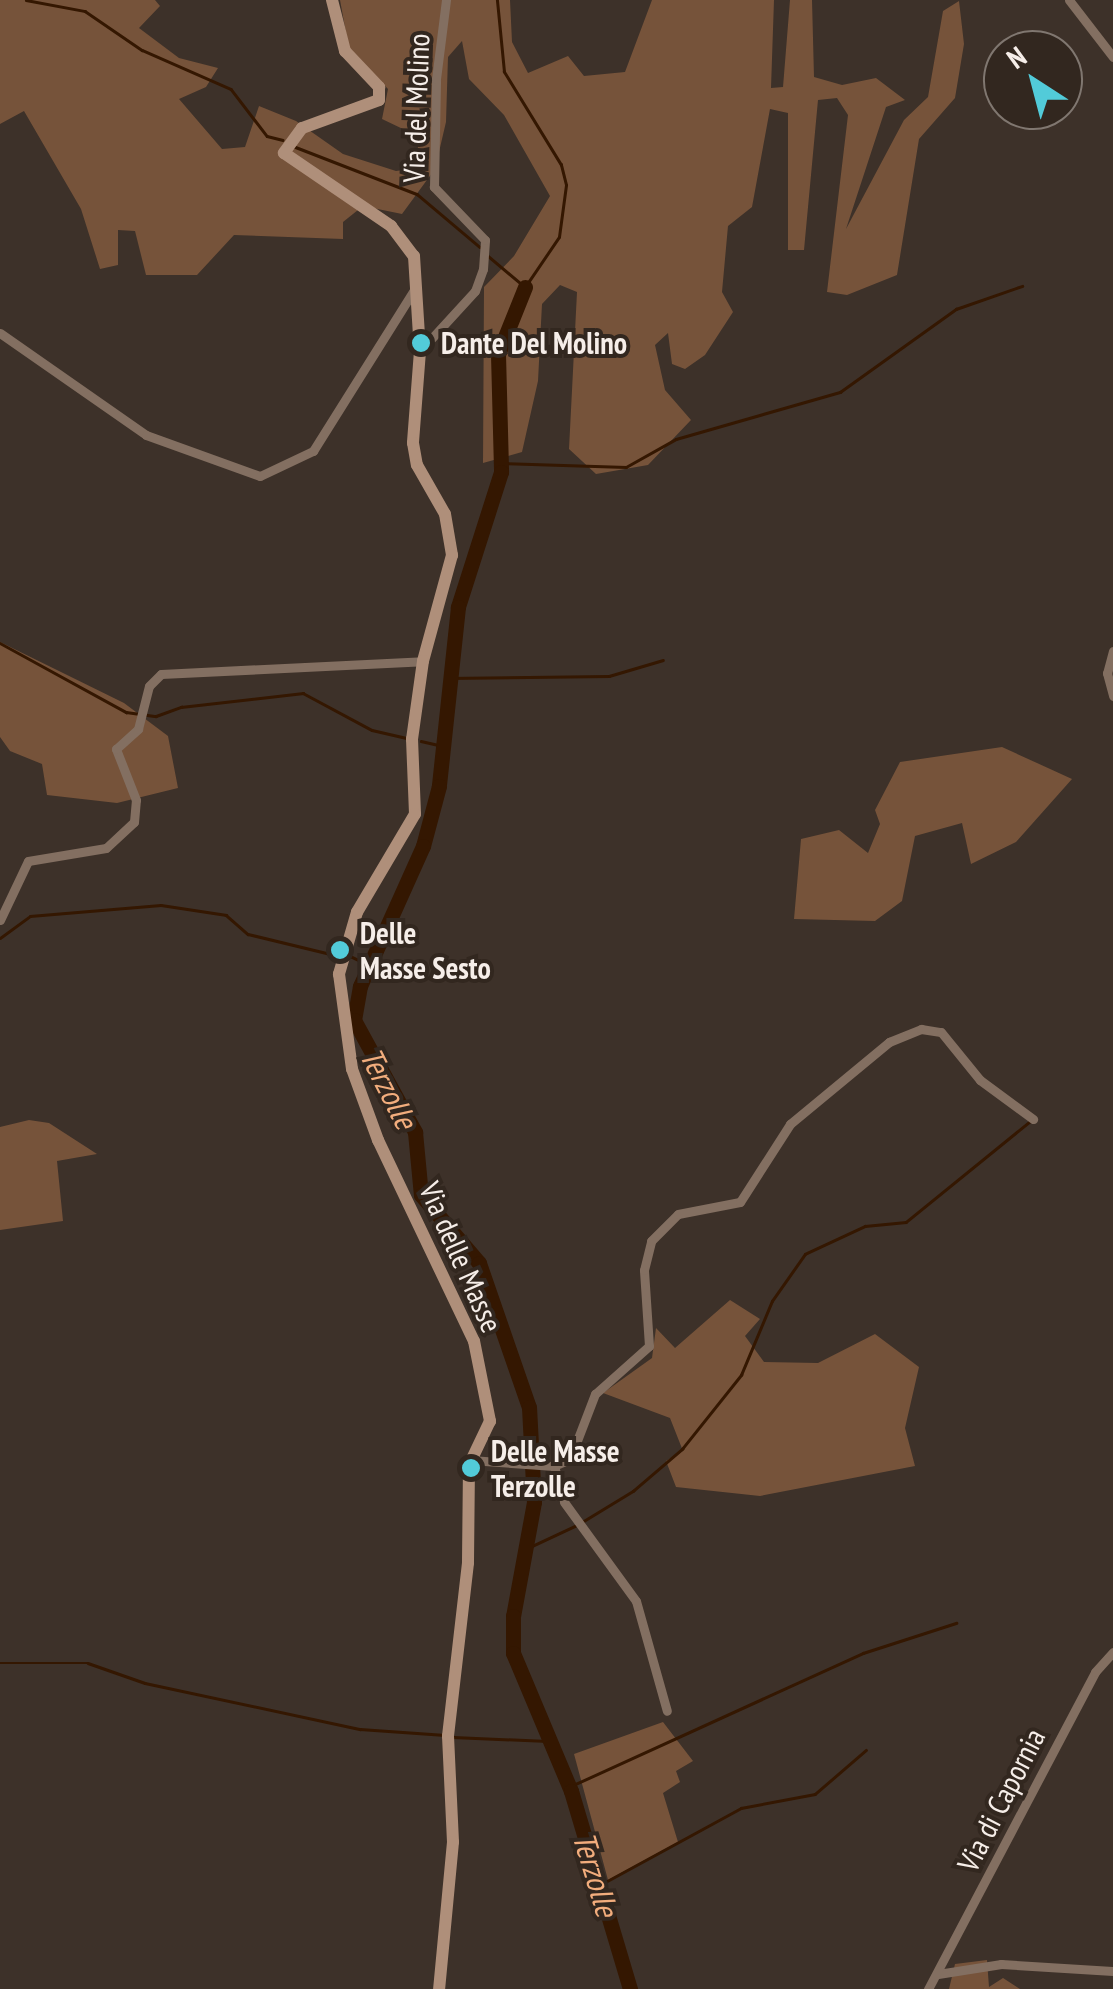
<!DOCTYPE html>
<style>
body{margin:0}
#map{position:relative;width:1113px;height:1989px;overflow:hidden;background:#3d3129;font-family:"PT Sans Narrow",sans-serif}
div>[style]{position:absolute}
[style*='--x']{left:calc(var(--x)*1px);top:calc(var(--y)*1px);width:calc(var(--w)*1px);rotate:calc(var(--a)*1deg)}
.green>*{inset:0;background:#76533a}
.stream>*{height:2.5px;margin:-1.25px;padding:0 1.25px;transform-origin:1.25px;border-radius:1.25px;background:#341701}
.river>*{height:15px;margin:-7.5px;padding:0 7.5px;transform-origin:7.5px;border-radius:7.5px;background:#341701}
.street>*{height:9px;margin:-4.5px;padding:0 4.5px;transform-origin:4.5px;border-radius:4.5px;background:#836f61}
.secondary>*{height:12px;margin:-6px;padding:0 6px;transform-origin:6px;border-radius:6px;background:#af8f7a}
.dots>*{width:28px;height:28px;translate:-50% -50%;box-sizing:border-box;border:5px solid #32271f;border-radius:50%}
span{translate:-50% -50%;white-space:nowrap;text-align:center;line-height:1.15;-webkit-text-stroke:8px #32271f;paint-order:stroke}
.street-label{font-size:30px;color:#f6eee9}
.poi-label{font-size:30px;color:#f6eee9;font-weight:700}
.left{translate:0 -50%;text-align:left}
.water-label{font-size:32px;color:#f2ad7d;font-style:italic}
.north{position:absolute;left:983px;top:30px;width:100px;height:100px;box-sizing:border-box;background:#32271f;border:2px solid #807770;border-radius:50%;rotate:324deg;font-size:28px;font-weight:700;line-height:40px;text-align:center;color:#f6eee9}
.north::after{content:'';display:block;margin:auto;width:35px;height:45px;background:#52cbd9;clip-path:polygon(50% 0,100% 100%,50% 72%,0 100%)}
</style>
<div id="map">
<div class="green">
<i style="clip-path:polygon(0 0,155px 0,160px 6px,139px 28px,179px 58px,218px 68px,206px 87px,179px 99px,222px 149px,245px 147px,259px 106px,296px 121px,343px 154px,396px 171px,417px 168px,418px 145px,405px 130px,382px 119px,388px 89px,349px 49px,340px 0,510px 0,512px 42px,528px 73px,568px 56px,584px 76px,625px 72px,652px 0,774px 0,771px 88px,783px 87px,790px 0,812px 0,814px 77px,842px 85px,876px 78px,905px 100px,886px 107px,846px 229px,904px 120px,928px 97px,943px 11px,959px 1px,964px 44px,955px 98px,919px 139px,897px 275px,847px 295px,827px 292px,848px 115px,837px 98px,818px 100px,804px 250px,788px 250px,788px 113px,770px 109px,752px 207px,728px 226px,722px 292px,733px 312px,705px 355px,685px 369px,672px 364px,668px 333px,655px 345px,665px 390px,691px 420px,648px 465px,596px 474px,569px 449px,577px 292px,560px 285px,542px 304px,538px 381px,522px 452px,483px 463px,484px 287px,514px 256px,550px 196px,504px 115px,469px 79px,462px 41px,448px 57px,446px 122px,435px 169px,402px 214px,363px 206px,343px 222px,343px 239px,234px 235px,197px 275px,146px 275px,135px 231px,118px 230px,118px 265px,100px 269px,81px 209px,24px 111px,0 124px)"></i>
<i style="clip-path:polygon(0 642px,124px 703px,168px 736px,178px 788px,117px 803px,47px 795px,42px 764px,10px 751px,0 737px)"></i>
<i style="clip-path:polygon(1002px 747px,1072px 779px,1016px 842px,971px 864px,962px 823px,915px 836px,902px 901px,875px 921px,794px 919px,801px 839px,839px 830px,868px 853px,880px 824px,875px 810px,900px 762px)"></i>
<i style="clip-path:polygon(29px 1120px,49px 1123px,97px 1154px,57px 1161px,63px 1221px,0 1230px,0 1127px)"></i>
<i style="clip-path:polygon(730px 1300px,760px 1319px,745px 1336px,764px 1362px,818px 1363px,875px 1334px,919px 1367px,905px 1428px,915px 1466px,760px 1496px,676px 1487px,666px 1461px,683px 1451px,670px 1418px,603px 1393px,652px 1358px,656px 1328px,675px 1348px)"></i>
<i style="clip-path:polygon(663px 1722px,693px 1761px,676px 1771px,680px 1782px,663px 1793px,678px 1842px,608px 1880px,574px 1754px)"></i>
<i style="clip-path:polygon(987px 1960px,989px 1987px,1003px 1978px,1020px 1989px,949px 1989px,955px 1964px)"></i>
</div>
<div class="stream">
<i style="--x:26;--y:0;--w:60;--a:10.6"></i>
<i style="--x:85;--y:11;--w:69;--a:34.4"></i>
<i style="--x:142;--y:50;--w:97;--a:23.7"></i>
<i style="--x:231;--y:89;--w:59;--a:52.5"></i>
<i style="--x:267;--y:136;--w:16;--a:14"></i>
<i style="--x:293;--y:146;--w:133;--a:21.2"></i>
<i style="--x:417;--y:194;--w:82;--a:40.1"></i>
<i style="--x:487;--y:255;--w:50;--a:40.1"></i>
<i style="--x:525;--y:287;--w:60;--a:-55.8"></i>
<i style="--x:559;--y:237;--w:52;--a:-82.3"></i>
<i style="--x:566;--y:185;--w:21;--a:-104"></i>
<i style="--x:561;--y:165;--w:109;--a:-121.5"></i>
<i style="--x:504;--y:72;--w:72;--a:-95.6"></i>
<i style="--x:502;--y:463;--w:124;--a:1.8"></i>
<i style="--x:626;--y:467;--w:57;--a:-29.2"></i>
<i style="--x:676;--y:439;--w:171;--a:-16"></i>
<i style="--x:840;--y:392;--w:143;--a:-35.6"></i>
<i style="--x:956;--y:309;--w:70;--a:-19.2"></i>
<i style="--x:0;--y:643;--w:144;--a:28.7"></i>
<i style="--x:126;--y:712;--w:30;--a:8"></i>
<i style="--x:156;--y:716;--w:27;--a:-20"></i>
<i style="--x:181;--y:707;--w:123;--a:-6.5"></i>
<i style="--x:303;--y:693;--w:78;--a:28.2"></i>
<i style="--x:372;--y:730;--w:35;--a:13"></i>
<i style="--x:447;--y:678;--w:162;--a:-0.7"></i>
<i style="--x:609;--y:676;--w:56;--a:-16.5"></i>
<i style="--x:421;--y:741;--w:23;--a:13"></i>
<i style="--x:0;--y:938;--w:37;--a:-36"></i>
<i style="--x:30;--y:916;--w:131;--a:-4.8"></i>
<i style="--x:161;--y:905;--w:66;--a:8.7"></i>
<i style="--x:226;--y:915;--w:29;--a:41"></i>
<i style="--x:248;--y:934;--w:94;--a:13.6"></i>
<i style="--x:352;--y:957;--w:21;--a:25"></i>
<i style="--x:582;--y:1522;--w:60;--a:-31.3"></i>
<i style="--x:633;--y:1491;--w:65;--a:-40.6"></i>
<i style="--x:682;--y:1449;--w:95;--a:-51.4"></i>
<i style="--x:741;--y:1375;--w:80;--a:-67.3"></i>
<i style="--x:772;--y:1301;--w:57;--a:-54.9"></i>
<i style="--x:805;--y:1254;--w:66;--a:-25"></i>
<i style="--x:865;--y:1226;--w:41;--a:-5.6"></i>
<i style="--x:906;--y:1222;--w:159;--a:-39.1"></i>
<i style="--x:528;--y:1548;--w:52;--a:-25.1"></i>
<i style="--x:0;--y:1663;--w:88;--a:0"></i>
<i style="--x:88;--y:1663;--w:60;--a:19.3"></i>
<i style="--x:145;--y:1683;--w:220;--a:12.1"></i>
<i style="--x:360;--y:1729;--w:85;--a:4"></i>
<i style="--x:453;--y:1737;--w:95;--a:2.4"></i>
<i style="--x:569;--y:1787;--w:323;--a:-24.5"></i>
<i style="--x:863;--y:1653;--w:98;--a:-17.9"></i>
<i style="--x:598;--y:1886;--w:163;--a:-28.6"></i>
<i style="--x:741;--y:1808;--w:75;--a:-10.7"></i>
<i style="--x:815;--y:1794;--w:67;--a:-40.8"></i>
</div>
<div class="river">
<i style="--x:525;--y:287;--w:72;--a:111.9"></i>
<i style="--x:498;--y:354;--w:118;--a:88.5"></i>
<i style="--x:501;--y:472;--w:142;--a:107.7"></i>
<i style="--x:458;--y:607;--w:180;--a:96.1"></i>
<i style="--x:439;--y:786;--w:62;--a:104.9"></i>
<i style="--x:423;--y:846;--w:154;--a:114.2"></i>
<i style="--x:360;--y:986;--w:35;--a:100"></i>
<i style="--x:354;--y:1020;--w:128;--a:61.4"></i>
<i style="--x:415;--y:1132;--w:63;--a:84.6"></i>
<i style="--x:421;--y:1195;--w:89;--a:49.5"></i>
<i style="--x:479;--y:1263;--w:152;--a:70.9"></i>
<i style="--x:529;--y:1407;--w:95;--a:87"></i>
<i style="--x:534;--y:1502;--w:116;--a:100.4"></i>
<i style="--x:513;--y:1616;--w:37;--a:90"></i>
<i style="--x:513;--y:1653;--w:150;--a:67.2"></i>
<i style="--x:571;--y:1791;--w:207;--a:73.4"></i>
</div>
<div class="street">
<i style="--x:1069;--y:0;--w:72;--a:52.3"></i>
<i style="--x:0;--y:333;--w:178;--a:34.9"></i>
<i style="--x:146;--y:435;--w:121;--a:19.8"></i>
<i style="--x:260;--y:476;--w:59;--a:-25.3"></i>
<i style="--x:313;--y:451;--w:194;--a:-57.9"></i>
<i style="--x:420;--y:351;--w:81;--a:-47.5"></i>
<i style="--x:475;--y:291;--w:23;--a:-70"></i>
<i style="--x:483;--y:269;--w:29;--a:-86"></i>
<i style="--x:485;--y:240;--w:74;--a:-133.9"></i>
<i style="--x:434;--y:187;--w:108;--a:-88.9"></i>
<i style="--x:436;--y:79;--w:80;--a:-82.8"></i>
<i style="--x:1113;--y:651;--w:23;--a:105"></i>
<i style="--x:1107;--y:673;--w:24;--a:75"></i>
<i style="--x:0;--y:920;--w:65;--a:-64.6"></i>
<i style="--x:28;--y:861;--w:79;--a:-9.5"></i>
<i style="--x:106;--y:848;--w:38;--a:-43"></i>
<i style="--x:134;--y:822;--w:22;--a:-85"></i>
<i style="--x:136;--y:800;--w:55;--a:-111.4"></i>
<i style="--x:116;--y:749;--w:30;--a:-42"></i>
<i style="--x:138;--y:729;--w:44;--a:-75.7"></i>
<i style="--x:149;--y:686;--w:17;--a:-45"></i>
<i style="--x:161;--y:674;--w:262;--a:-2.8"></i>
<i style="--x:470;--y:1460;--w:84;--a:4.1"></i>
<i style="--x:554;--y:1466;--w:17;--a:-24"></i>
<i style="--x:570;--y:1459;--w:70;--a:-69"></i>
<i style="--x:595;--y:1394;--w:72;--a:-41.6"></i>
<i style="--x:649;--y:1346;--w:76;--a:-93.8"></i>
<i style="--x:644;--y:1270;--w:30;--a:-76"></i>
<i style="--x:651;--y:1241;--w:38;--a:-45"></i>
<i style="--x:678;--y:1214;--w:63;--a:-11"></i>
<i style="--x:740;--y:1202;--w:93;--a:-57.3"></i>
<i style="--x:790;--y:1124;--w:129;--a:-39.6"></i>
<i style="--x:889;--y:1042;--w:35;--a:-22"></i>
<i style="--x:921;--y:1029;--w:20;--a:9"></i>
<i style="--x:941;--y:1032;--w:62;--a:50.9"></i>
<i style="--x:980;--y:1080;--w:66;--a:36.3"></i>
<i style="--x:554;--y:1466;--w:37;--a:74"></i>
<i style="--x:564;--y:1502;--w:122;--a:54"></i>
<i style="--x:636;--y:1601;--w:114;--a:74.3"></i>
<i style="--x:938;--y:1974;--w:64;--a:-9"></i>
<i style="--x:1001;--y:1964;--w:112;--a:3.6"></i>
<i style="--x:928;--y:1989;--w:358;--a:-62.2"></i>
<i style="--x:1095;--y:1672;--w:27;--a:-48"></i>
</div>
<div class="secondary">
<i style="--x:332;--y:0;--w:53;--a:75.7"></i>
<i style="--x:345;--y:51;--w:50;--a:46.6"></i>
<i style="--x:379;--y:87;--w:13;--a:90"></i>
<i style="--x:379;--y:100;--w:82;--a:160"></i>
<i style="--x:302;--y:128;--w:31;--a:126"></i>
<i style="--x:284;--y:153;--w:130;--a:34.3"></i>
<i style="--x:391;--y:226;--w:38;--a:53"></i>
<i style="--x:414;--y:256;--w:95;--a:86.4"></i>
<i style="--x:420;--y:351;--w:92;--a:94.4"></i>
<i style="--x:413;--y:443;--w:22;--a:80"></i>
<i style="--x:417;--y:465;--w:56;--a:60.3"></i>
<i style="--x:445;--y:514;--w:42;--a:80.3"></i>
<i style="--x:452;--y:555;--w:110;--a:105.3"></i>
<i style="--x:423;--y:661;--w:79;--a:98"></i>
<i style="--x:412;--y:739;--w:75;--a:87.7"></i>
<i style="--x:415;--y:814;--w:114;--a:120.6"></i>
<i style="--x:357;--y:912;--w:65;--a:106.2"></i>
<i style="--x:339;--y:974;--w:96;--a:82.2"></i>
<i style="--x:352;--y:1069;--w:76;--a:69.9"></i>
<i style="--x:378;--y:1140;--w:223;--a:64.5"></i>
<i style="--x:474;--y:1341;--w:82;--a:78.7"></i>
<i style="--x:490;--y:1421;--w:49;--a:115.5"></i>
<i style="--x:469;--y:1465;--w:98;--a:90.6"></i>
<i style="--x:468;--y:1563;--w:174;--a:96.6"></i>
<i style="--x:448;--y:1736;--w:106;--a:87.3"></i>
<i style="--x:453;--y:1842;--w:148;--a:95.4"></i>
</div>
<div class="dots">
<i style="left:421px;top:343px;background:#52cbd9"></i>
<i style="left:340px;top:950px;background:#52cbd9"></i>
<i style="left:471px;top:1468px;background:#52cbd9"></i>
</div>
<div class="street-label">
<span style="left:416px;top:108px;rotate:-88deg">Via del Molino</span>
<span style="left:461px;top:1257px;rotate:66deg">Via delle Masse</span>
<span style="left:1001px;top:1800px;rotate:-63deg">Via di Capornia</span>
</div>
<div class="poi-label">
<span class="left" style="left:441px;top:343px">Dante Del Molino</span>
<span class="left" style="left:360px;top:950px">Delle<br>Masse Sesto</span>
<span class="left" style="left:491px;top:1468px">Delle Masse<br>Terzolle</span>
</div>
<div class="water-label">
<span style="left:389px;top:1088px;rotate:63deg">Terzolle</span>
<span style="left:596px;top:1874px;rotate:73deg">Terzolle</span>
</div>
<div class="north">N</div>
</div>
